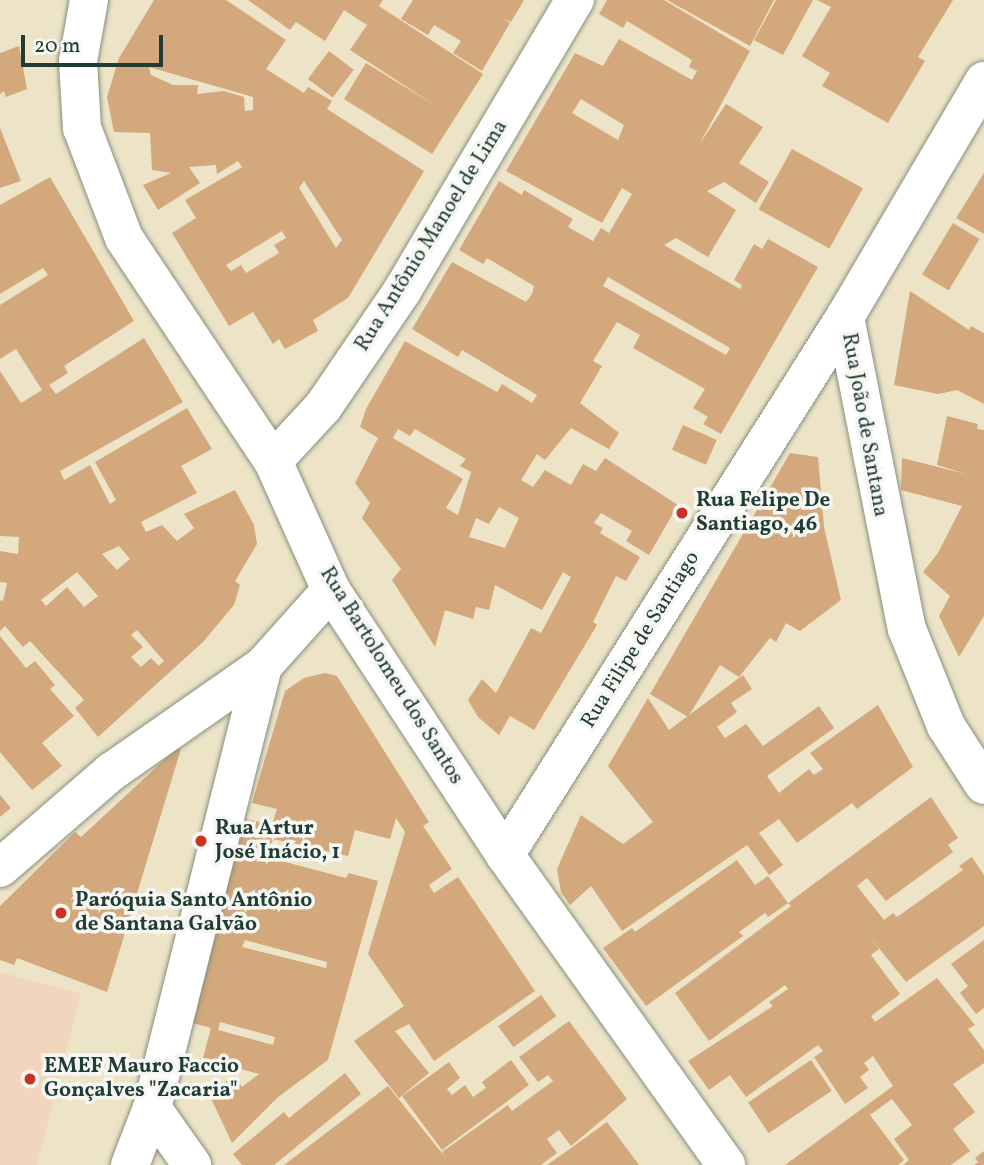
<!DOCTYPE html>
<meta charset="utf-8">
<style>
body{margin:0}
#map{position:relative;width:984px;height:1165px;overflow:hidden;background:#ede4c8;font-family:Vollkorn,serif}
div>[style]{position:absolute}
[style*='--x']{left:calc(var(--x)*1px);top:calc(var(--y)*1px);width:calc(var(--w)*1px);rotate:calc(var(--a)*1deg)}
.built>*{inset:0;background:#f1d5bd}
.building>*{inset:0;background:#d2a87c;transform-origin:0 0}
.roads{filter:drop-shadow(0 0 2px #86907e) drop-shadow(0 0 2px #86907e)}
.street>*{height:38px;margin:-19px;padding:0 19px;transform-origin:19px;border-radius:19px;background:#fff}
.dots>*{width:19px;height:19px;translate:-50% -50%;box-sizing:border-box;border:4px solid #f6f6f2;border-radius:50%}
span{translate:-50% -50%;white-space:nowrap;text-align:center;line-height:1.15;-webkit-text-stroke:7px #f6f6f2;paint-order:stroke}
.street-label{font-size:21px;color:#1f3d34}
.poi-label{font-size:21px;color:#1f3d34;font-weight:700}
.left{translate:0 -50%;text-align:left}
.scale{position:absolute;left:21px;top:35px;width:142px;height:32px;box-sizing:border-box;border:4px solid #1f3d34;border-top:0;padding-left:9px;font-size:21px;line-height:24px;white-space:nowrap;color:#1f3d34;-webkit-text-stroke:5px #f6f6f2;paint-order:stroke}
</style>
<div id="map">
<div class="built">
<i style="clip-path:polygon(0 972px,81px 994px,37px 1165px,0 1165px)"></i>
</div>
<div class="building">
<i style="clip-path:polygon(evenodd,154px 0,226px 0,286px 40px,266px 69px,304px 93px,308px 87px,332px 101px,327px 109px,424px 171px,348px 298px,313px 320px,318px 331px,285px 349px,279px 339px,273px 344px,253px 312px,229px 326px,172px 233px,196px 218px,185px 200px,242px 167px,238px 161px,217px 174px,216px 165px,189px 167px,200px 183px,158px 210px,143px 185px,171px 173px,152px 170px,150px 133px,114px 132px,107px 97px,119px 58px,154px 0,149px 67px,253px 97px,253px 110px,245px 111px,244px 97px,224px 91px,197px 94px,198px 85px,173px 85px,151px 75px,149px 67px,154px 0,304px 181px,342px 240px,336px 248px,299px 188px,304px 181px,154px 0,282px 231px,286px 238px,274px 245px,279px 253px,246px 273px,241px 265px,231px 271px,226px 265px,282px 231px)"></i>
<i style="clip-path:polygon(248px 0,383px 0,379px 6px,483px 74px,432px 154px,344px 99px,366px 63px,436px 106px,350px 50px,367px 25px,344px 10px,325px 41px,296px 22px,290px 30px)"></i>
<i style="clip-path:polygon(413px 0,524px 0,511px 22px,504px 19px,510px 23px,482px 71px,453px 53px,461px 41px,434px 25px,428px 35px,401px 19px)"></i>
<i style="clip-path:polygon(evenodd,607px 0,664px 0,750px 51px,699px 145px,726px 104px,763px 127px,739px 163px,769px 182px,756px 203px,724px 182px,707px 191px,736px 210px,708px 257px,676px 238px,664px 245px,740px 289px,742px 285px,734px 280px,754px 244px,762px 249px,768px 239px,818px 267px,721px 434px,703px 424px,708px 417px,693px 408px,705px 389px,633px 348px,640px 335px,617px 322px,593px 361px,602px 366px,580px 403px,619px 433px,609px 449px,571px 428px,545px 460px,537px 454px,521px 480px,533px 487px,545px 470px,571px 485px,583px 464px,596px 471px,605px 458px,678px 505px,649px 555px,626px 541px,632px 531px,601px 513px,594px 523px,603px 528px,600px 533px,640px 557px,626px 581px,616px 576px,593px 622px,597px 625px,534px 730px,510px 716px,499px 735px,478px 717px,468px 700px,482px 679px,496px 693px,531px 628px,541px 633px,571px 577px,563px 572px,542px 610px,495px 585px,489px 610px,476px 607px,473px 619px,445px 610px,435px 647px,392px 580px,401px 569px,362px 518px,370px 503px,355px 483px,378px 438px,360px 427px,366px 409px,405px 341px,497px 392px,502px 384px,532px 403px,537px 395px,462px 350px,458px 357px,412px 329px,452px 262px,526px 302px,532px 294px,534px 286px,487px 258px,483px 264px,459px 250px,499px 181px,522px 195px,524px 190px,573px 219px,568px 227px,593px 241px,601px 228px,609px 233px,632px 194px,622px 188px,602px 223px,506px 171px,575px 53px,603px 66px,619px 39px,692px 80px,697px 71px,689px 67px,692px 60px,627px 21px,623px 28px,599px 14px,607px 0,581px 99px,624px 125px,618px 140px,572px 113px,581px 99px,607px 0,608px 277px,642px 297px,730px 348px,726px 355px,603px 286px,608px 277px,607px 0,398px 429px,410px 436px,415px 429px,466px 459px,460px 466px,471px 472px,458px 515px,446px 508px,463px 479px,393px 438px,398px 429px,607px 0,499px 507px,519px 518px,505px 548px,469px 537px,476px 518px,489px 524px,499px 507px)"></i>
<i style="clip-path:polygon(667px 0,774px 0,750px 46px)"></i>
<i style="clip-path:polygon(776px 0,813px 0,783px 55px,754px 40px)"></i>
<i style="clip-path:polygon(817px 0,953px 0,918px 57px,925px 61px,888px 123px,822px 86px,830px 73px,802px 56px,831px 7px)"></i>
<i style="clip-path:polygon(19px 46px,27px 89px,6px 97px,4px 91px,0 94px,0 53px)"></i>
<i style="left:329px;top:51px;width:31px;height:35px;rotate:37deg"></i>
<i style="clip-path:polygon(0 128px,21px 181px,0 188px)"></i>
<i style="left:792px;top:149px;width:81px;height:69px;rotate:29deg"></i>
<i style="clip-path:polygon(984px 173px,984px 234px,956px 218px)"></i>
<i style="clip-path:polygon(evenodd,50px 177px,134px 321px,64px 366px,68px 373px,49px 385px,56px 394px,144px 338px,183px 402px,60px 471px,64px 480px,90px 465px,110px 504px,116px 500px,95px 462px,187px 408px,212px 449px,181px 466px,197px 493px,141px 522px,146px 532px,162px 525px,177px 541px,194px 528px,184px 514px,235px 490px,254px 525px,257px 544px,235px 581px,240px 585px,234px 605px,203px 642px,98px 737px,75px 708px,84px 700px,30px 641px,23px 647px,5px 626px,0 631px,0 600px,3px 601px,7px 583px,0 582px,0 551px,18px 554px,19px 537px,0 536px,0 371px,21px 403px,42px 390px,16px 349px,0 359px,0 305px,48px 275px,43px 268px,0 294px,0 205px,50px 177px,119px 546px,130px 559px,117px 570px,102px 554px,119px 546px,50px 177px,77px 572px,98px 596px,84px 607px,67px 587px,46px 606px,41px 600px,77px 572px,50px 177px,137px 630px,164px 661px,159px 666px,151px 658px,141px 667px,131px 657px,143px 647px,131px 635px,137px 630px)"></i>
<i style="left:953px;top:223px;width:31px;height:60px;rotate:31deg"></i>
<i style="clip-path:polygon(910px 291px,969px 330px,971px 326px,984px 333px,984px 404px,957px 390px,938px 394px,894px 385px)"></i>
<i style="clip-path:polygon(947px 416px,978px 424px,977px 429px,984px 430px,984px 616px,959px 657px,939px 616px,950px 596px,923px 572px,938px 553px,962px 506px,901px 490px,902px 458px,966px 474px,937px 465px)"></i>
<i style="left:683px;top:425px;width:37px;height:27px;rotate:24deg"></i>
<i style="clip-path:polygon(790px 453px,818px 457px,824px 527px,841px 600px,800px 631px,786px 623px,776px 642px,770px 638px,739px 677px,720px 665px,688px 717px,650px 694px)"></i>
<i style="clip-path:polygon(0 636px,26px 668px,35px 661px,55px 685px,50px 689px,74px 716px,42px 743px,62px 766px,32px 790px,0 752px)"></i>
<i style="clip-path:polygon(evenodd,325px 673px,337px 676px,429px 822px,423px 826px,452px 869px,429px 885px,434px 893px,458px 877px,535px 991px,434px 1061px,409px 1024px,395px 1031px,429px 1073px,399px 1098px,354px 1041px,404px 1006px,368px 954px,405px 832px,396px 818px,390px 839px,355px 830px,348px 856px,273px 839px,268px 851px,257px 848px,255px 854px,346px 878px,349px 873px,378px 881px,328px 1060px,278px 1097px,232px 1143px,208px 1092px,235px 1076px,242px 1087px,259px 1074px,203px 1058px,211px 1028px,189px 1022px,246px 819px,272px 825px,277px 809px,252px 803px,285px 691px,304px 678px,325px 673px,245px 940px,327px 962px,326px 968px,242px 947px,245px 940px,325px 673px,220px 1022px,275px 1037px,273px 1045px,218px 1030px,220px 1022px)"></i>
<i style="clip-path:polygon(743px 675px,752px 689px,731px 703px,737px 712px,717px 727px,725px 738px,746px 724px,763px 746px,819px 706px,834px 728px,767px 776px,779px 793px,809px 769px,814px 775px,823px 769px,810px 753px,878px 705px,913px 767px,857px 809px,852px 803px,797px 843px,779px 819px,759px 833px,783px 865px,769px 875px,747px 845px,622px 931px,591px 886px,570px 905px,561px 892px,557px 869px,581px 815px,623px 844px,653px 822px,608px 766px,648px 698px,669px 730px)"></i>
<i style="clip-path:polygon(176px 749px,181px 749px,107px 992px,17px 958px,14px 965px,0 960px,0 906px,75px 832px,81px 837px)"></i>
<i style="clip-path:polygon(0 795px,11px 808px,0 817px)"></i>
<i style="clip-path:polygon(931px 797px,958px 838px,948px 845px,953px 852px,886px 901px,867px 878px,857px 886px,884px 920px,893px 913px,897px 917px,963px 870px,959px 866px,972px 857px,984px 875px,984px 926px,906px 982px,866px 932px,879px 949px,871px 955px,900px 994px,871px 1016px,875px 1022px,937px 978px,975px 1025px,968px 1029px,984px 1050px,984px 1063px,953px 1084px,975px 1112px,953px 1129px,970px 1151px,951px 1165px,903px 1165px,909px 1160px,894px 1139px,912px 1125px,892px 1099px,870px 1115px,904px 1160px,898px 1165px,785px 1165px,893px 1086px,873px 1056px,864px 1063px,869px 1070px,860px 1077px,868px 1088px,845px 1104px,814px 1057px,823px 1051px,818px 1045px,746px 1097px,730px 1075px,709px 1090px,688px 1061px,773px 1006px,769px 1002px,788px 989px,785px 985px,709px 1041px,675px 993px,791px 906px,788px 903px,768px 917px,765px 913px,739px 932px,743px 936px,646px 1006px,603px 948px,632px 928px,635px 932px,737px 860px,755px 885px,768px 876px,788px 903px)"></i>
<i style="clip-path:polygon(984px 940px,984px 1008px,976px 1014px,960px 993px,968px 986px,951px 964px)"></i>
<i style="left:541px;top:995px;width:26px;height:53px;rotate:54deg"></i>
<i style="clip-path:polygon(569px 1021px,627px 1099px,571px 1146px,559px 1130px,547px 1139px,557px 1153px,541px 1165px,284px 1165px,388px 1086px,446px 1158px,442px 1152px,508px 1105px,512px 1111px,553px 1081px,548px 1075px,538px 1082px,519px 1057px)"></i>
<i style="clip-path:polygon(511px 1060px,529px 1085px,442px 1150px,402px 1096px,449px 1062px,460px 1078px,447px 1089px,452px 1095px,465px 1085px,473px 1097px,486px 1088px,482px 1082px)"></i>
<i style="left:811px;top:1060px;width:37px;height:76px;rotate:56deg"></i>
<i style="clip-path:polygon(345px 1073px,361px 1094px,274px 1165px,242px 1165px,233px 1154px,284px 1112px,289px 1118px)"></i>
<i style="clip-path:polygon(607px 1122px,639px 1165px,547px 1165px,564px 1153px)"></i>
<i style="clip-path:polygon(984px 1151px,984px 1165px,974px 1165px,978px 1162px,975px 1158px)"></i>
</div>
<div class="roads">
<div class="street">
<i style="--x:89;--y:0;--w:62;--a:100.2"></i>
<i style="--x:78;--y:61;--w:67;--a:86.6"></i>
<i style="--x:82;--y:128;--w:118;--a:69.1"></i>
<i style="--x:124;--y:238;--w:268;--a:56.3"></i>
<i style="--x:273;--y:461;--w:141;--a:65.8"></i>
<i style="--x:331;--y:590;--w:317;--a:56.7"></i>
<i style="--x:505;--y:855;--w:381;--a:54.5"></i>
<i style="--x:845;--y:317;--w:318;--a:78.8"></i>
<i style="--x:907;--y:629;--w:105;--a:68.1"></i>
<i style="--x:946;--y:726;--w:70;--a:57.2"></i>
<i style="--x:273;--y:461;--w:74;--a:-47.2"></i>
<i style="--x:323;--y:407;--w:140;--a:-55.7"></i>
<i style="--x:402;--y:291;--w:339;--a:-59.3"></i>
<i style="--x:505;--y:855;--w:636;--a:-57.71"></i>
<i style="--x:845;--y:317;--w:274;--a:-59.5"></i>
<i style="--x:0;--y:868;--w:147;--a:-40.9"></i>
<i style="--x:111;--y:772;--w:185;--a:-34.9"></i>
<i style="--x:152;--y:1108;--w:70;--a:54.9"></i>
<i style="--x:130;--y:1165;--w:61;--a:-68.9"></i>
<i style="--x:152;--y:1108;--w:456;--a:-75.9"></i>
<i style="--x:263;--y:666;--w:102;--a:-48.2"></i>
</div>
</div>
<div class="dots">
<i style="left:682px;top:513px;background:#c8321e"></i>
<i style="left:201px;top:841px;background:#c8321e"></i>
<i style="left:61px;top:913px;background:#c8321e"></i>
<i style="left:30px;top:1079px;background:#c8321e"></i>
</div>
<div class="street-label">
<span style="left:432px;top:236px;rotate:-58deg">Rua Antônio Manoel de Lima</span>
<span style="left:864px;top:425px;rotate:80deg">Rua João de Santana</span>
<span style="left:641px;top:640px;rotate:-58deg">Rua Filipe de Santiago</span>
<span style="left:391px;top:676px;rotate:58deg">Rua Bartolomeu dos Santos</span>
</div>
<div class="poi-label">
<span class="left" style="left:696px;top:513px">Rua Felipe De<br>Santiago, 46</span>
<span class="left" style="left:215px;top:841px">Rua Artur<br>José Inácio, 1</span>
<span class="left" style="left:75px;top:913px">Paróquia Santo Antônio<br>de Santana Galvão</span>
<span class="left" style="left:44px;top:1079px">EMEF Mauro Faccio<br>Gonçalves "Zacaria"</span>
</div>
<div class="scale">20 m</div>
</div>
